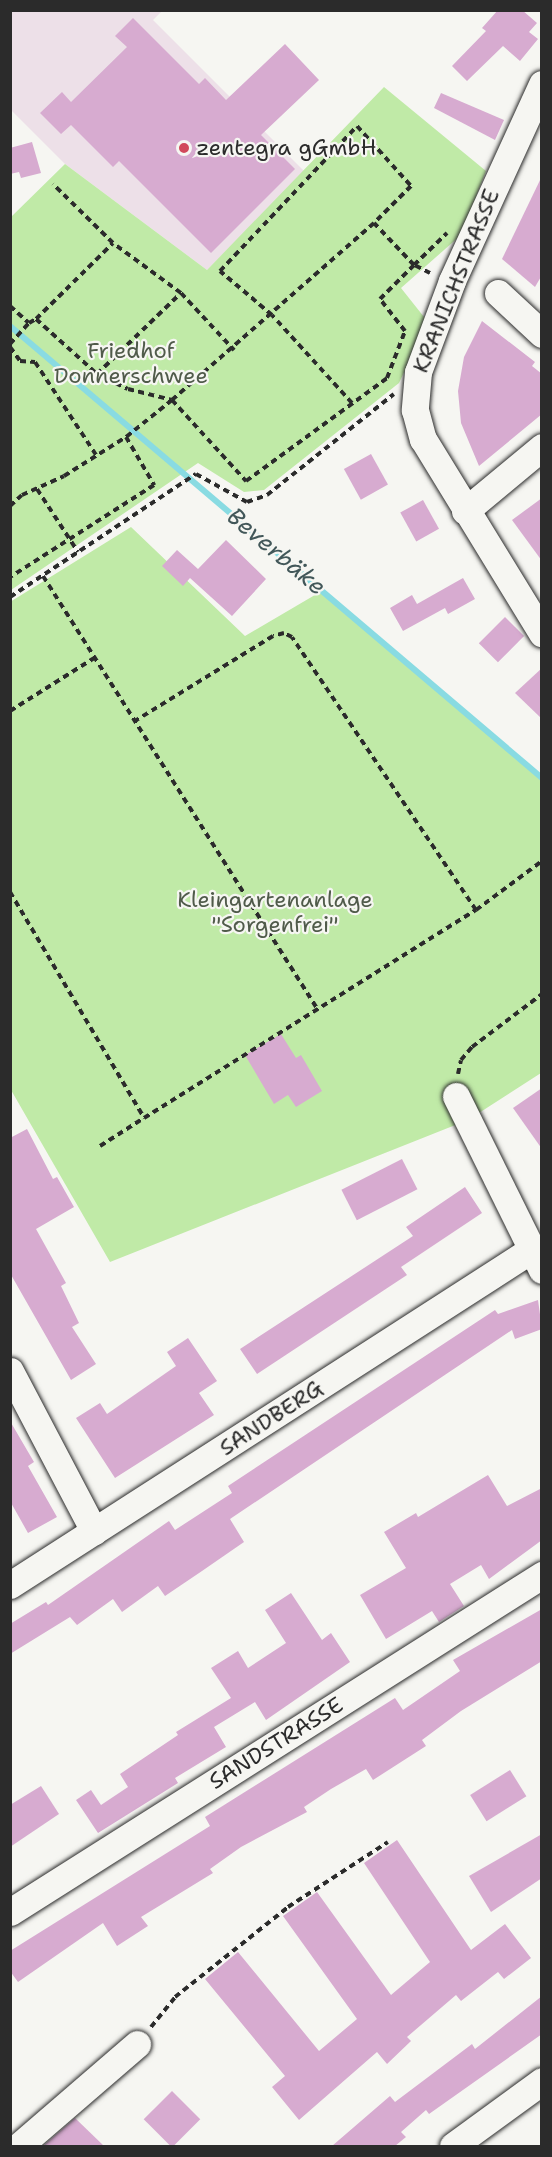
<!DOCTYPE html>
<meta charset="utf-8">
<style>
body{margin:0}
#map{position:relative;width:552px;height:2157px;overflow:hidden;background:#f6f6f2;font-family:"Shantell Sans",sans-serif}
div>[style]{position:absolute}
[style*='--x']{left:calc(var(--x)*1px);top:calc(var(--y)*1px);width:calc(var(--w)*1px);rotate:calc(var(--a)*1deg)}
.built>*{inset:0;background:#ede0e8}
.green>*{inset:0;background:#c0eaa7}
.stream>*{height:6px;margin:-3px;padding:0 3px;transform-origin:3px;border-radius:3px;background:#89dbe2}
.building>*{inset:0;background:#d7abd0;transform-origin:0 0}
.path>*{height:4px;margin-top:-2px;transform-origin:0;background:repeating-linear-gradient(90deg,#2b2b2b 0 6px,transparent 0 10.5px)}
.roads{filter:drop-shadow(0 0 2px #2b2b2b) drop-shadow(0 0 2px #2b2b2b)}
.minor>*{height:27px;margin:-13.5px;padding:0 13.5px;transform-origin:13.5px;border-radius:13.5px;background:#f6f6f2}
.dots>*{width:16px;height:16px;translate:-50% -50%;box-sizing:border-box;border:3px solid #f6f6f2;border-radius:50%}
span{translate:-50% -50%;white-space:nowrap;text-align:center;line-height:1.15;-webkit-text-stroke:4.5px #f6f6f2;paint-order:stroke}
.poi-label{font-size:22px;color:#2b2b2b}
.left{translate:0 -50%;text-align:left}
.street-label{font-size:22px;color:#2b2b2b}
.park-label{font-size:22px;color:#505b4a}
.water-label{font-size:24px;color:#425759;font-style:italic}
.frame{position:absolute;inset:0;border:12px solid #2b2b2b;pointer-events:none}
</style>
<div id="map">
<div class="built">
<i style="clip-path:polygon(10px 11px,162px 11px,153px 20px,304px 171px,207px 270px,65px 164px,11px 110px)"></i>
</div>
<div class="green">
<i style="clip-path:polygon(384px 87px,486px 171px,461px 235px,401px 288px,428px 322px,399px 383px,264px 490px,244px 492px,198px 463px,11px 590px,11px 217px,65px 164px,207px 270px)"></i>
<i style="clip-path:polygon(131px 527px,245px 636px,320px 592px,541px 778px,541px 1073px,468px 1120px,110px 1262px,11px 1090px,10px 602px)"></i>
</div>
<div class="stream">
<i style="--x:10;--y:326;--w:698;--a:40.35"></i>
</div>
<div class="building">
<i style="clip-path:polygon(498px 10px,522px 10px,537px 23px,529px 32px,538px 39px,520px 61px,503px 46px,467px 81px,452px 66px,486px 31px,482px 28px)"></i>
<i style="clip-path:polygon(133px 18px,199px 84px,205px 78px,226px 100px,285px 44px,319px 80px,261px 135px,295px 169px,211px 253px,119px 161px,113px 167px,71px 125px,61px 134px,40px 113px,62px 92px,71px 102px,127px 47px,115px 36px)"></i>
<i style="clip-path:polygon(441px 93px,504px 120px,495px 140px,434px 108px)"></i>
<i style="clip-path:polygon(32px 142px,41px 173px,21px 178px,19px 172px,10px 174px,10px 148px)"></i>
<i style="clip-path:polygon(542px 176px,542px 275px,535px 287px,502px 259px)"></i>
<i style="clip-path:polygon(482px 321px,535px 362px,532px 366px,542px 374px,542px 414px,479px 466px,461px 423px,458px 391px,464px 357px)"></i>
<i style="left:371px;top:454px;width:35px;height:31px;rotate:61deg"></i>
<i style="clip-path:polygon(542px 498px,542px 561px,512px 520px)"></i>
<i style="left:423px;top:500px;width:33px;height:26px;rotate:61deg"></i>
<i style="clip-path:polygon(226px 540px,266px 579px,232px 616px,190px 578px,183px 586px,162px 566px,177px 550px,198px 569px)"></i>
<i style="clip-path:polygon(463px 578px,475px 599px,448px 614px,445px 608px,403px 631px,390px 608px,412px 595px,417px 604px)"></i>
<i style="left:505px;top:617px;width:27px;height:37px;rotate:45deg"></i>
<i style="clip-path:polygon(542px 668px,542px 719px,515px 693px)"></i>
<i style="clip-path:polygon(281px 1034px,296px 1058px,301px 1055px,322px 1091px,296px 1107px,288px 1095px,274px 1104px,245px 1055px)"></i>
<i style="clip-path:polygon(542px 1088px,542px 1149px,513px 1108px)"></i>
<i style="clip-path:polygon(27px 1129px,53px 1179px,57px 1177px,74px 1207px,36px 1229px,66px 1283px,61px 1286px,79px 1323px,72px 1327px,96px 1364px,71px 1380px,10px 1273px,10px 1138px)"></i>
<i style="left:402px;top:1159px;width:34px;height:68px;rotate:63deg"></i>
<i style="clip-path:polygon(465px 1187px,482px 1213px,401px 1267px,407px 1275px,257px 1374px,240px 1349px,413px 1236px,406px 1227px)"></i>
<i style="clip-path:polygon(538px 1300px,542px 1329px,515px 1339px,512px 1330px,230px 1519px,244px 1542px,202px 1571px,165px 1596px,158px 1586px,122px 1612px,113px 1599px,77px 1625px,70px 1617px,10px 1654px,10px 1624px,46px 1602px,48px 1605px,169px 1521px,175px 1530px,232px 1493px,228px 1486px,495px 1310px,498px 1314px)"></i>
<i style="clip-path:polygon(188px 1338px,217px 1381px,199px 1393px,214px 1415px,115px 1478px,76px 1418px,100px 1403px,107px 1414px,176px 1366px,167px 1352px)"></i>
<i style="clip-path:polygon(10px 1421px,34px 1462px,28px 1466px,57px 1517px,28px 1533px,10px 1501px)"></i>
<i style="clip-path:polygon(488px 1475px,507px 1506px,542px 1488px,542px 1540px,489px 1579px,481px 1565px,450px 1584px,464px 1606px,439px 1622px,432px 1611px,386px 1639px,360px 1595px,406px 1568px,384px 1532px,416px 1513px,418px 1517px)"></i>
<i style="clip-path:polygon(291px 1593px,322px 1640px,331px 1633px,350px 1662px,266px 1720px,255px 1702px,214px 1727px,226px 1747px,175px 1778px,178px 1783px,98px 1833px,76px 1800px,91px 1790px,101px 1805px,128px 1787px,120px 1774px,178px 1735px,176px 1732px,231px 1698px,211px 1668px,238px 1651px,248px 1668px,286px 1643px,265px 1610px)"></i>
<i style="clip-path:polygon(542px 1609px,542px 1661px,461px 1711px,422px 1740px,426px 1746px,373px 1780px,366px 1769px,331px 1789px,304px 1807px,307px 1812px,241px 1847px,210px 1869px,213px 1873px,141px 1917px,148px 1926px,117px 1946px,103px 1923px,18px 1982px,10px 1971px,10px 1951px,210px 1826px,205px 1817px,395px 1698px,403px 1710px,460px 1671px,453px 1660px)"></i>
<i style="left:510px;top:1770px;width:31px;height:47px;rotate:58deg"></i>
<i style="clip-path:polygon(41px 1786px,59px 1814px,10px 1847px,10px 1805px)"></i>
<i style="clip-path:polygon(542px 1834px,542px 1878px,491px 1912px,469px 1876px)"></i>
<i style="clip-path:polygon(397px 1840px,471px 1950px,505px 1924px,531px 1958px,504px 1979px,498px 1972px,461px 2001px,456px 1995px,407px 2037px,411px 2041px,387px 2064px,377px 2052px,299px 2120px,272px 2087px,285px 2076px,205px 1979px,238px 1952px,319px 2051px,357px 2019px,283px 1916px,317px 1892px,391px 1995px,430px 1962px,364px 1863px)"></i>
<i style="clip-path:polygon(542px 1996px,542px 2034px,429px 2114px,426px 2110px,401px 2132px,406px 2137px,395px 2146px,332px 2146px,390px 2096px,395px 2102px,472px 2044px,475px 2049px)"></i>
<i style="left:172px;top:2091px;width:40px;height:40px;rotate:45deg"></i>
<i style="clip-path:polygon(75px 2118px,104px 2146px,43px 2146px)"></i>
</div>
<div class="path">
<i style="--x:430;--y:273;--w:18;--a:-153"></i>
<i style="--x:414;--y:265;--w:58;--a:-133.6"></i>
<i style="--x:374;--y:223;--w:269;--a:138.8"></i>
<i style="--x:172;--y:400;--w:110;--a:47.6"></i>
<i style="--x:246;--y:481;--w:175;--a:-36.1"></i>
<i style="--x:387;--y:378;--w:50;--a:-69"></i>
<i style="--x:405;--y:331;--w:41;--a:-128"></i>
<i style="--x:380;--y:299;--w:48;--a:-45"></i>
<i style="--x:414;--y:265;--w:46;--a:-44.1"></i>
<i style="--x:181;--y:293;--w:78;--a:47.1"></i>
<i style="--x:10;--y:306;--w:25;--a:42"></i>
<i style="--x:29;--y:323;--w:8;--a:-30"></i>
<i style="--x:36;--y:319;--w:108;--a:-44.6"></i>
<i style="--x:113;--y:243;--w:84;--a:-135.5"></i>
<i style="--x:36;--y:319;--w:82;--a:42"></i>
<i style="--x:97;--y:374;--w:117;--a:-44"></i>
<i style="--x:181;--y:293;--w:84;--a:-143.7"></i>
<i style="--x:10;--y:344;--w:28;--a:-48"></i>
<i style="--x:10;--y:347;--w:17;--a:54"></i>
<i style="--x:20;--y:361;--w:15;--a:4"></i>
<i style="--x:35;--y:362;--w:111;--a:56.7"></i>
<i style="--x:97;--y:374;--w:34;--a:26"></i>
<i style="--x:128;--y:389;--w:45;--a:14"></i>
<i style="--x:172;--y:400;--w:59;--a:141.2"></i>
<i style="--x:352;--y:403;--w:119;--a:-132.3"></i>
<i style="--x:272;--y:315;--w:68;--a:-139.8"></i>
<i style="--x:220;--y:271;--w:199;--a:-46.6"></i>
<i style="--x:357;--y:126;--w:81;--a:48"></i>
<i style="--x:411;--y:186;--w:52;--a:135"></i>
<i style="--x:37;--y:489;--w:75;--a:56.9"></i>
<i style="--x:10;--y:506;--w:16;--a:-43"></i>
<i style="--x:22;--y:495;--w:46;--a:-24.3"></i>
<i style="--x:64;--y:476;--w:73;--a:-32.2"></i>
<i style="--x:126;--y:437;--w:56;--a:59.7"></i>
<i style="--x:154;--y:485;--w:171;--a:147.4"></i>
<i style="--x:43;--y:576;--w:514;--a:57.64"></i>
<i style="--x:10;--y:597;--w:223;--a:-33.5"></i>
<i style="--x:196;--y:474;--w:58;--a:28.8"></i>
<i style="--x:247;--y:502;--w:21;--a:-19"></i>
<i style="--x:267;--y:495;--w:162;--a:-38.5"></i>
<i style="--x:10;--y:711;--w:99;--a:-32.2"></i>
<i style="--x:10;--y:892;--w:263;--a:59.3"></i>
<i style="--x:144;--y:1118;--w:392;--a:-32.1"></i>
<i style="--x:476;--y:910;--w:329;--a:-124"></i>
<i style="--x:292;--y:637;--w:9;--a:-153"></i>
<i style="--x:284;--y:633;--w:11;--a:165"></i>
<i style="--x:273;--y:636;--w:162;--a:148.4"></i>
<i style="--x:476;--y:910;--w:82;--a:-36.6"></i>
<i style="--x:458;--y:1074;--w:14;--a:-78"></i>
<i style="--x:461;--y:1060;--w:17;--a:-50"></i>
<i style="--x:472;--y:1047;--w:88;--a:-37.1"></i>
<i style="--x:100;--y:1146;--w:52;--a:-32.5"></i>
<i style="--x:151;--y:2027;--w:38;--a:-51"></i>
<i style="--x:175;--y:1997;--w:144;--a:-38.5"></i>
<i style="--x:288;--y:1907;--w:119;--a:-33"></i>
</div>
<div class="roads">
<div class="minor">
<i style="--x:542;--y:84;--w:217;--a:114.6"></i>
<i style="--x:452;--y:281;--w:97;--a:110.5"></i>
<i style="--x:418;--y:372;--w:38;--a:95"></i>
<i style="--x:415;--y:410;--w:30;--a:75"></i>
<i style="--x:423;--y:439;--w:228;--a:58.5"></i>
<i style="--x:498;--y:293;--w:60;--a:43"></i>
<i style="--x:465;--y:511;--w:100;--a:-39.7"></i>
<i style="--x:456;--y:1096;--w:194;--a:63.7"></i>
<i style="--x:10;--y:1371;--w:181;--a:62.3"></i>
<i style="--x:10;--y:1585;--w:619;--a:-32.74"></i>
<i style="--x:10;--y:1912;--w:630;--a:-32.35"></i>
<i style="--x:19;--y:2146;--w:156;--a:-40.8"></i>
<i style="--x:453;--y:2146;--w:110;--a:-36.1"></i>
</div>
</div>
<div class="dots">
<i style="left:184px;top:148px;background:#d1495b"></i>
</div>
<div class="poi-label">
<span class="left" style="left:196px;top:148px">zentegra gGmbH</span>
</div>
<div class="street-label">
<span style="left:456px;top:281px;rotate:-68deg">KRANICHSTRASSE</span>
<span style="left:271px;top:1418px;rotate:-33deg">SANDBERG</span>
<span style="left:276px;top:1743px;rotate:-32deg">SANDSTRASSE</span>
</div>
<div class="park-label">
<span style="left:131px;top:363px">Friedhof<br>Donnerschwee</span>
<span style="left:275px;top:912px">Kleingartenanlage<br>"Sorgenfrei"</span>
</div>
<div class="water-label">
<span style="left:276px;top:552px;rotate:40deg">Beverbäke</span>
</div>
<div class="frame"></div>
</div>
